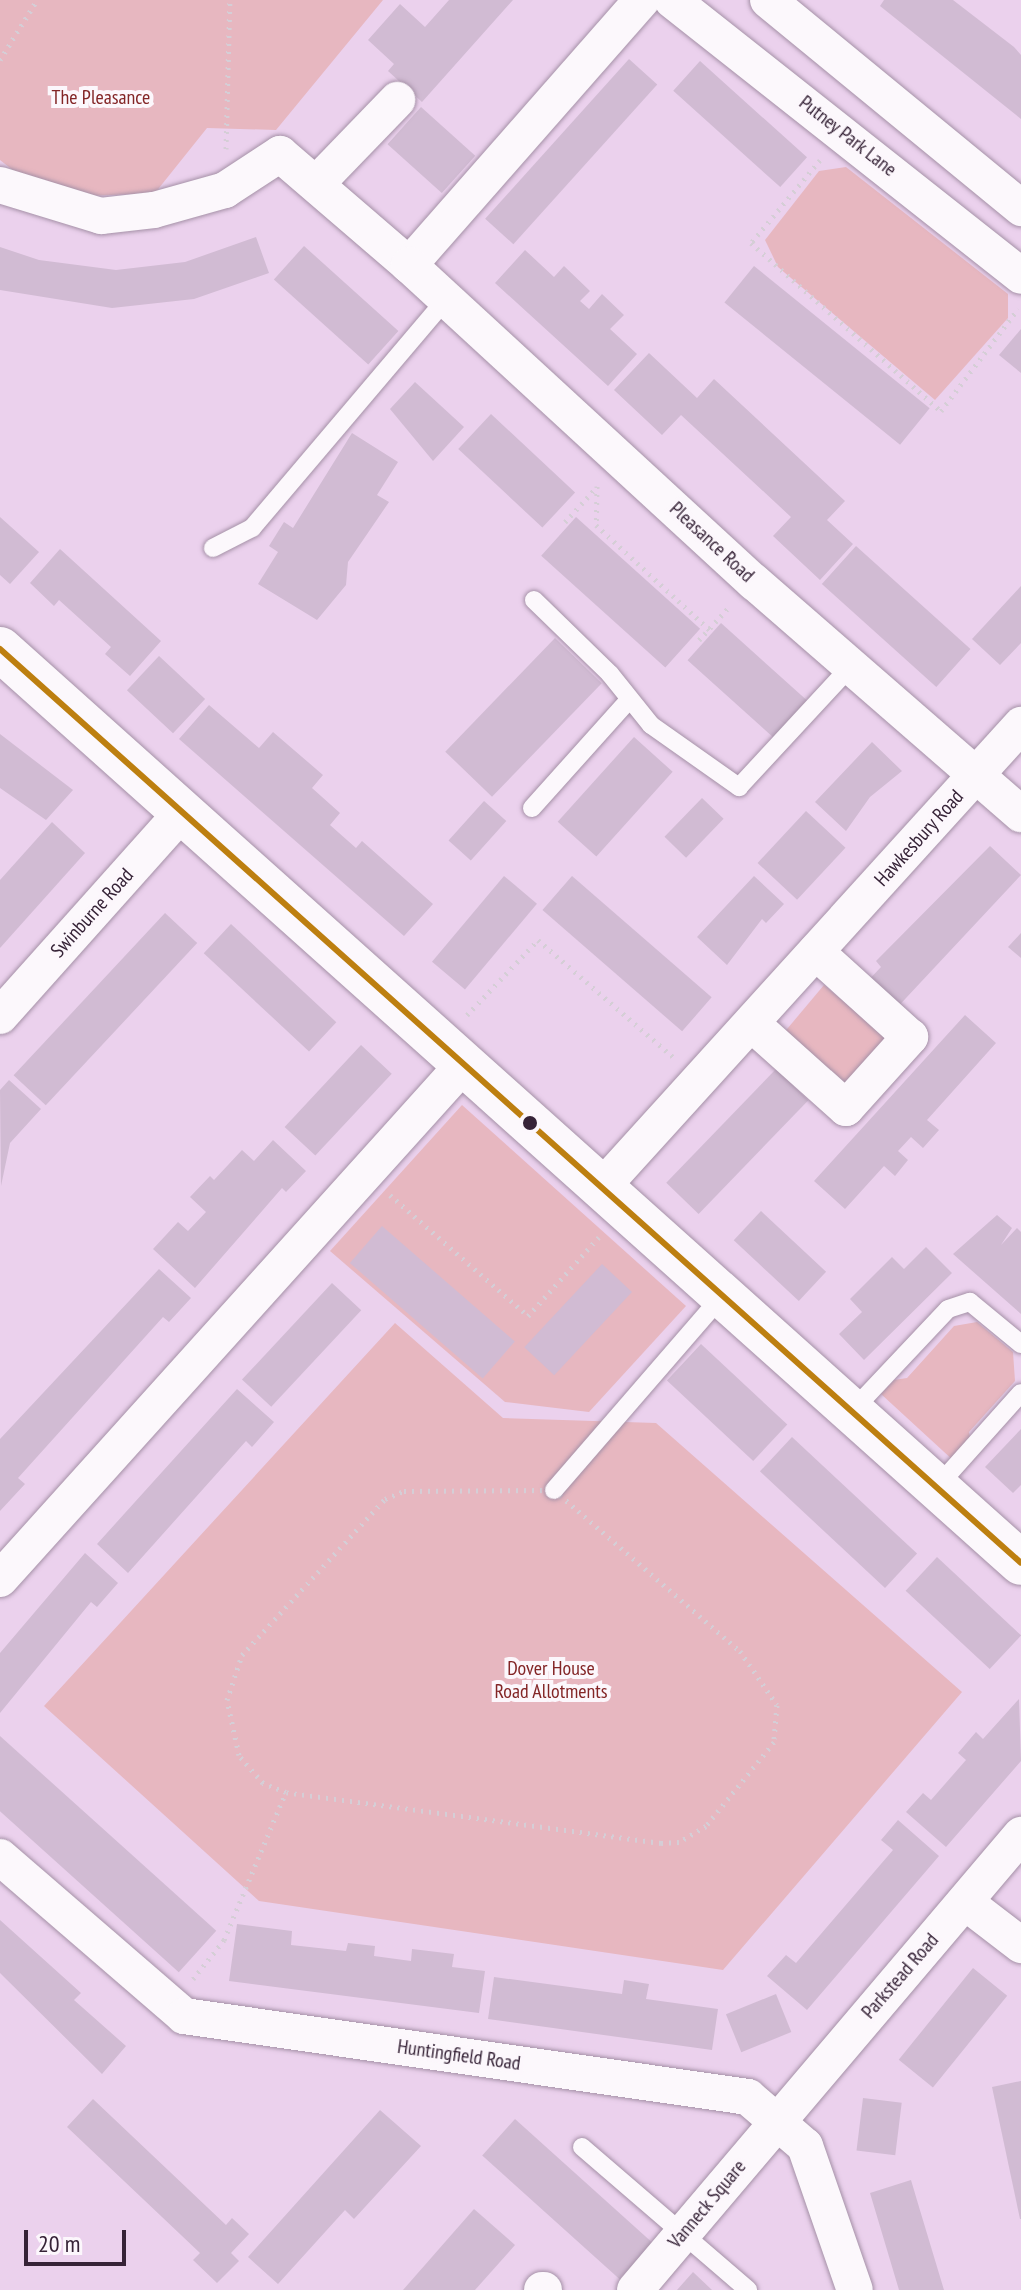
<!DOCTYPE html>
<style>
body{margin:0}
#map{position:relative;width:1021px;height:2290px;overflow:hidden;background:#ebd1ed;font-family:"PT Sans Narrow",sans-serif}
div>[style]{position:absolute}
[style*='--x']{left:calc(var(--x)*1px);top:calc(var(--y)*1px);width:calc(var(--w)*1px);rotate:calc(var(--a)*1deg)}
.green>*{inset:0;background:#e7b7c0;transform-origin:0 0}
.building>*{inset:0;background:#d1bbd3;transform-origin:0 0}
.path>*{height:5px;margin-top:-2.5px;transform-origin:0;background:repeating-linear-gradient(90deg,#d5ced6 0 2px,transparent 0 8px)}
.roads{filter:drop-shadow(0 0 2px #a591a7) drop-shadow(0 0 2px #a591a7)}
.service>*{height:18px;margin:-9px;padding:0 9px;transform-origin:9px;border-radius:9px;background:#fcf8fc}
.minor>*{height:36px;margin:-18px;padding:0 18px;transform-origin:18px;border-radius:18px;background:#fcf8fc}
.tertiary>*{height:44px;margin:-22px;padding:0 22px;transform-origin:22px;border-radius:22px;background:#fcf8fc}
.bus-1>*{height:6px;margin:-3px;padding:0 3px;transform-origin:3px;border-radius:3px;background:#bd7f10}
.dots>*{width:22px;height:22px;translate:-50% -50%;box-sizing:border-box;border:4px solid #fcf7fc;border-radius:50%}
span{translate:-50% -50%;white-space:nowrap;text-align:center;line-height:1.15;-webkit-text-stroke:8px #fcf7fc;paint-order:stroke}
.park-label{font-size:20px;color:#832526}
.street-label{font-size:20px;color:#362337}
.scale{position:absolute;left:24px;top:2230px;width:102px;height:36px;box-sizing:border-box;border:4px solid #362337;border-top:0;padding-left:10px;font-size:24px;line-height:28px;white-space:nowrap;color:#362337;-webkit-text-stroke:6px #fcf7fc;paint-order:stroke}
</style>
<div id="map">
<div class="green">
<i style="clip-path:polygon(0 0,383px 0,276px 130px,207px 128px,155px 193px,89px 196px,14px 171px,0 160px)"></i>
<i style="clip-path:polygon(846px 167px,1008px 294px,1008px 318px,935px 400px,778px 267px,765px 240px,819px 171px)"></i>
<i style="left:824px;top:985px;width:84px;height:62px;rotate:40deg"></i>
<i style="clip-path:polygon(462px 1105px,686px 1306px,589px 1412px,505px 1402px,330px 1251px)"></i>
<i style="clip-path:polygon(977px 1322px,1013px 1352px,1015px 1381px,969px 1432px,971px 1444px,955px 1462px,881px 1394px,894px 1380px,907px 1378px,954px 1326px)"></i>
<i style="clip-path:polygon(395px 1323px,503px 1418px,656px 1423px,962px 1692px,723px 1970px,259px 1901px,44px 1706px)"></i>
</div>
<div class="building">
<i style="clip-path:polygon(449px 0,513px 0,422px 102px,388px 71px,394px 64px,368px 40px,400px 4px,425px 27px)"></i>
<i style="clip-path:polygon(884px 0,953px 0,1014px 47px,1021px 55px,1021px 119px,880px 6px)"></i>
<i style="left:629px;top:59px;width:38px;height:215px;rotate:42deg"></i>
<i style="left:700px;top:61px;width:144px;height:40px;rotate:42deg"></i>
<i style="left:421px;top:107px;width:73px;height:50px;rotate:42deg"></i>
<i style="clip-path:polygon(256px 237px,269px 273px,194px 299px,112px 308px,0 290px,0 247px,39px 260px,116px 270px,185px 262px)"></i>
<i style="left:304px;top:246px;width:127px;height:45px;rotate:42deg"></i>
<i style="clip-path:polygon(525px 250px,554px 277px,564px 266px,590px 291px,580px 301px,589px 309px,602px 294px,624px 315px,610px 329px,637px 354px,608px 386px,495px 283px)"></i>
<i style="left:754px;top:266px;width:226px;height:47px;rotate:39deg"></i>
<i style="clip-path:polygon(1021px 329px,1021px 373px,999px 355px)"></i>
<i style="clip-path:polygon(649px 353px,697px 398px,714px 379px,845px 501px,827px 520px,853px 544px,820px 580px,773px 536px,791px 517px,681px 415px,662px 435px,614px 390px)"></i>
<i style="clip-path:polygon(415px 382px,464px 427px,433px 461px,390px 409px)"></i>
<i style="left:491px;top:414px;width:115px;height:48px;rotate:43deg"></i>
<i style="clip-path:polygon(352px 433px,398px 462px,377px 495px,389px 502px,348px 562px,346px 585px,317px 620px,258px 584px,278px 552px,269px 546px,284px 522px,293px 528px)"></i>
<i style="clip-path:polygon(0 517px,39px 552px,10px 584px,0 575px)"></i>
<i style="left:576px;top:517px;width:167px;height:52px;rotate:42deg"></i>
<i style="left:856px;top:546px;width:154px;height:51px;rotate:42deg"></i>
<i style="clip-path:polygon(60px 549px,161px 641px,130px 676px,105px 654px,111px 647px,59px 600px,54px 606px,30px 583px)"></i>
<i style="clip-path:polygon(1021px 586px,1021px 643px,1000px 665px,972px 639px)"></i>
<i style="left:721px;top:623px;width:120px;height:50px;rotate:42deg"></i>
<i style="left:555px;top:638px;width:65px;height:158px;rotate:44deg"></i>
<i style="left:159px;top:656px;width:63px;height:47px;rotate:43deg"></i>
<i style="clip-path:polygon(209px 705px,259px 748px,273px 732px,323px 775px,312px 788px,340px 813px,330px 825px,356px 848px,362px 841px,433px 904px,404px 936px,179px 739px)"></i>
<i style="clip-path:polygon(0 734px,73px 790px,46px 820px,0 788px)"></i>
<i style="left:634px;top:737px;width:52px;height:114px;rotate:42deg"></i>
<i style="clip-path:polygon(872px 742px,902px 771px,870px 797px,846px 831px,815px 802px)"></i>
<i style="left:702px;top:798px;width:30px;height:54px;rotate:44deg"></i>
<i style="left:484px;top:801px;width:30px;height:53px;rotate:42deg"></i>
<i style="left:806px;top:811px;width:54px;height:71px;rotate:43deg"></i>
<i style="clip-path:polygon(52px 822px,85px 853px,0 948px,0 880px)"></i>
<i style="clip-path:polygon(990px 846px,1021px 875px,892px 1013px,863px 986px,881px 967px,876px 961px)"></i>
<i style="left:504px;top:876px;width:43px;height:112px;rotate:40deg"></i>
<i style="left:572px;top:876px;width:185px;height:45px;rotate:41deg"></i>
<i style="clip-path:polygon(754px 876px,784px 904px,766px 923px,762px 919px,727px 965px,697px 937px)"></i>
<i style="left:165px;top:913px;width:44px;height:222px;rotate:43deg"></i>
<i style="left:231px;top:924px;width:144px;height:40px;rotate:43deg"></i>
<i style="clip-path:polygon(1021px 933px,1021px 958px,1008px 947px)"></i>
<i style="clip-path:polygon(965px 1015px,996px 1043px,927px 1120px,939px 1130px,923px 1148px,911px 1137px,898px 1151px,908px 1160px,895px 1176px,884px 1166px,845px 1209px,814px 1181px)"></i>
<i style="left:361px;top:1045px;width:42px;height:112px;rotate:43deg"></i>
<i style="left:776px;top:1069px;width:45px;height:158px;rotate:44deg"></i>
<i style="clip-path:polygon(9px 1080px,41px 1109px,10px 1143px,1px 1186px,0 1090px)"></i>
<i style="clip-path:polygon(273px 1140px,306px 1171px,286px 1192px,282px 1188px,195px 1288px,153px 1249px,178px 1222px,188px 1231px,206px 1212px,190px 1197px,210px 1176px,214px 1180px,242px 1150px,254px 1161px)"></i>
<i style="left:761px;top:1211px;width:89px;height:40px;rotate:43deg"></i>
<i style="clip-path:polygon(997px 1215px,1012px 1228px,1001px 1245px,1017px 1228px,1021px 1232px,1021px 1314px,953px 1254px)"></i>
<i style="left:382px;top:1226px;width:176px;height:49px;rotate:41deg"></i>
<i style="clip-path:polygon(926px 1247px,952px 1273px,864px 1360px,839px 1334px,862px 1312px,850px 1299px,892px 1257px,904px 1269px)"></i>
<i style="left:602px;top:1264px;width:41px;height:114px;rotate:43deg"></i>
<i style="clip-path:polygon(159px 1269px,191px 1298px,169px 1322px,163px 1317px,18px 1478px,25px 1484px,0 1511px,0 1439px)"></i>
<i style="left:332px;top:1283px;width:40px;height:132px;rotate:43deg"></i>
<i style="left:701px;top:1344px;width:118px;height:50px;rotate:43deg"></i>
<i style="clip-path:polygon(237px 1389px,274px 1422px,252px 1447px,246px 1441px,128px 1573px,97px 1544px)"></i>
<i style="clip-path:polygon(1021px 1429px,1021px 1485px,1013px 1493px,985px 1467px)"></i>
<i style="left:792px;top:1437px;width:171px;height:47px;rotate:43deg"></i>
<i style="clip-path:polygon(85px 1553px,118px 1583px,97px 1607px,91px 1602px,0 1713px,0 1653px)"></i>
<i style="left:937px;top:1557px;width:115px;height:46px;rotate:43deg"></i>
<i style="clip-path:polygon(1019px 1699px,1021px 1761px,946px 1847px,906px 1812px,923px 1793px,931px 1800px,966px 1760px,958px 1753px,976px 1732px,983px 1739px)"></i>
<i style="left:0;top:1736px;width:291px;height:56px;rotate:42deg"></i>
<i style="clip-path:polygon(898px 1820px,939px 1856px,807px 2010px,767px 1976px,786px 1955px,796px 1963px,893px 1850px,881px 1840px)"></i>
<i style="clip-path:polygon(0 1920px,81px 1993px,74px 2000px,126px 2046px,102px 2074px,0 1973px)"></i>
<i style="clip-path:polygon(237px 1924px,292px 1931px,291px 1945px,346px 1951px,348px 1943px,375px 1946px,374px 1956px,411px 1961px,412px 1949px,454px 1954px,452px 1967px,485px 1971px,479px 2013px,229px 1981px)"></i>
<i style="left:973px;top:1968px;width:44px;height:118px;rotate:39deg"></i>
<i style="clip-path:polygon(494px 1977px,622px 1994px,624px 1980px,649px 1984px,646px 1999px,718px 2009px,712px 2050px,488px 2019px)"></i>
<i style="left:776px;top:1994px;width:41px;height:54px;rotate:68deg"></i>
<i style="clip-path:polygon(1021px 2081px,1021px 2219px,1020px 2219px,992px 2087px)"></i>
<i style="left:863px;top:2098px;width:39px;height:53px;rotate:7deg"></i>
<i style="clip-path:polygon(93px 2099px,226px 2225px,232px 2218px,249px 2234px,231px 2253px,239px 2261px,217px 2283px,193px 2260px,200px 2253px,67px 2127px)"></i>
<i style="clip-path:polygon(380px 2110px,421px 2146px,354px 2219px,345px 2210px,278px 2284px,248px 2257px)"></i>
<i style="left:515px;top:2119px;width:185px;height:49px;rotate:42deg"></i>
<i style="clip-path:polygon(911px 2180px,919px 2207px,944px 2290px,899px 2290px,870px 2193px)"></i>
<i style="clip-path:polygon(474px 2209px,515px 2245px,475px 2290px,403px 2290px)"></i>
<i style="clip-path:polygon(693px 2272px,712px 2290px,677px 2290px)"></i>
</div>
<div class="path">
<i style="--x:0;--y:60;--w:70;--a:-58.3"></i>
<i style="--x:226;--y:149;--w:149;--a:-88.5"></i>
<i style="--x:820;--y:160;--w:108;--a:129.7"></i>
<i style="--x:751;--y:243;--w:254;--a:41.5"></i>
<i style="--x:941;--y:411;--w:128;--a:-53"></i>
<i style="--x:597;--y:486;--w:39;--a:91"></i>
<i style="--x:596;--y:525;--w:158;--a:42.7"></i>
<i style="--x:565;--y:522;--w:46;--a:-47.6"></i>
<i style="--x:699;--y:640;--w:47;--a:-47.6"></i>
<i style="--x:467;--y:1015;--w:103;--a:-46.6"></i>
<i style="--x:538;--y:940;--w:179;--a:40.9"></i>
<i style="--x:390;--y:1195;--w:184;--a:41.2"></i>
<i style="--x:528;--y:1316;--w:106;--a:-48.1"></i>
<i style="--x:554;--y:1490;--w:246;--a:40.9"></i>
<i style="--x:740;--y:1651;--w:65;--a:55.6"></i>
<i style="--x:777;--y:1705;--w:37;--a:95"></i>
<i style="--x:774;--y:1742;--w:108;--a:129"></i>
<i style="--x:706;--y:1826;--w:31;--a:149"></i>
<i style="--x:679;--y:1842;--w:18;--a:177"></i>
<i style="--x:661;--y:1843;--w:378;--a:-172.3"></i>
<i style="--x:286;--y:1792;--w:25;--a:-159"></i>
<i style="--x:263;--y:1783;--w:37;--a:-131"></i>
<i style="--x:239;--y:1755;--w:56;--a:-102.3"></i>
<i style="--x:227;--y:1700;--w:47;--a:-71.6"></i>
<i style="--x:242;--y:1655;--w:212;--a:-47.5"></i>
<i style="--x:385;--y:1499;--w:21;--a:-23"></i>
<i style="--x:404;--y:1491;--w:150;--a:-0.4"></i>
<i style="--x:193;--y:1979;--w:50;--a:-51.5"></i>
<i style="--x:224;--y:1940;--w:160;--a:-67.3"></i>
</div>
<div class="roads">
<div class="service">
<i style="--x:213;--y:548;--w:44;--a:-27.1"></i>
<i style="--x:252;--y:528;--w:300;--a:-49.7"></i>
<i style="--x:534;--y:600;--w:106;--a:44.2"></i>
<i style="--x:610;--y:674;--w:65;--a:51.2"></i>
<i style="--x:651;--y:725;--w:108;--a:35.2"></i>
<i style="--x:739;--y:787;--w:163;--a:-47.2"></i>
<i style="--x:532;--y:808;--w:144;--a:-48.1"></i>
<i style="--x:851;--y:1412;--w:141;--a:-46.7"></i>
<i style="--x:948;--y:1309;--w:23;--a:-18"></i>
<i style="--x:970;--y:1302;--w:66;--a:39.5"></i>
<i style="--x:936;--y:1488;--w:127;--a:-48.2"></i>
<i style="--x:554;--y:1490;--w:257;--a:-49.1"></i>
<i style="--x:582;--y:2147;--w:219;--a:40.7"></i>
</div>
<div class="minor">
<i style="--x:672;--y:0;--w:445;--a:38.3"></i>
<i style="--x:768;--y:0;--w:328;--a:39.4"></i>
<i style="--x:316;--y:184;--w:117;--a:-46"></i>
<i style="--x:0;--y:185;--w:106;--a:17.1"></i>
<i style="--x:101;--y:216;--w:53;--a:-6.5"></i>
<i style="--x:154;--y:210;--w:74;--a:-15.7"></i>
<i style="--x:225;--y:190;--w:66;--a:-33.2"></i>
<i style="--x:280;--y:154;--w:170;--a:40.7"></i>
<i style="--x:409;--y:265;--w:353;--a:-48.7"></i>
<i style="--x:409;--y:265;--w:469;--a:42.6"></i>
<i style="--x:754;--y:582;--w:354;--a:41"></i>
<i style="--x:0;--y:1016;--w:276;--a:-48.2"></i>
<i style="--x:752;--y:1024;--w:126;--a:41.8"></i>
<i style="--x:846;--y:1108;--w:96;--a:-48"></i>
<i style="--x:910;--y:1037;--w:127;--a:-137.9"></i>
<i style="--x:602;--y:1187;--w:624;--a:-47.79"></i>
<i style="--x:0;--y:1579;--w:693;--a:-47.98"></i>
<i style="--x:0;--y:1857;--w:243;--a:40.8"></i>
<i style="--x:184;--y:2016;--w:570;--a:8.17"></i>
<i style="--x:748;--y:2097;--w:75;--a:40.7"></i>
<i style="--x:805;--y:2146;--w:152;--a:70.9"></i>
<i style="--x:965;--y:1902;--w:71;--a:37.5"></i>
<i style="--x:542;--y:2290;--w:2;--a:0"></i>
<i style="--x:635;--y:2290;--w:597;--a:-49.69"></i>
</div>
<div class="tertiary">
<i style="--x:0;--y:649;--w:1370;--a:41.83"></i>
</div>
</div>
<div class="bus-1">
<i style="--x:0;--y:649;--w:1370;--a:41.83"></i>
</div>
<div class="dots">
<i style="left:530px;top:1123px;background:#362337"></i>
</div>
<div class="park-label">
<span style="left:101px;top:97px">The Pleasance</span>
<span style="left:551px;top:1680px">Dover House<br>Road Allotments</span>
</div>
<div class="street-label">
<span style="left:848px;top:136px;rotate:38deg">Putney Park Lane</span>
<span style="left:712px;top:542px;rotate:43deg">Pleasance Road</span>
<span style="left:919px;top:838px;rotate:-48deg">Hawkesbury Road</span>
<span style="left:92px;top:913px;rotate:-48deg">Swinburne Road</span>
<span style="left:900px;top:1976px;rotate:-49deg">Parkstead Road</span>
<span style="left:459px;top:2055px;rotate:8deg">Huntingfield Road</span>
<span style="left:707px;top:2204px;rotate:-50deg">Vanneck Square</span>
</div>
<div class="scale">20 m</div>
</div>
